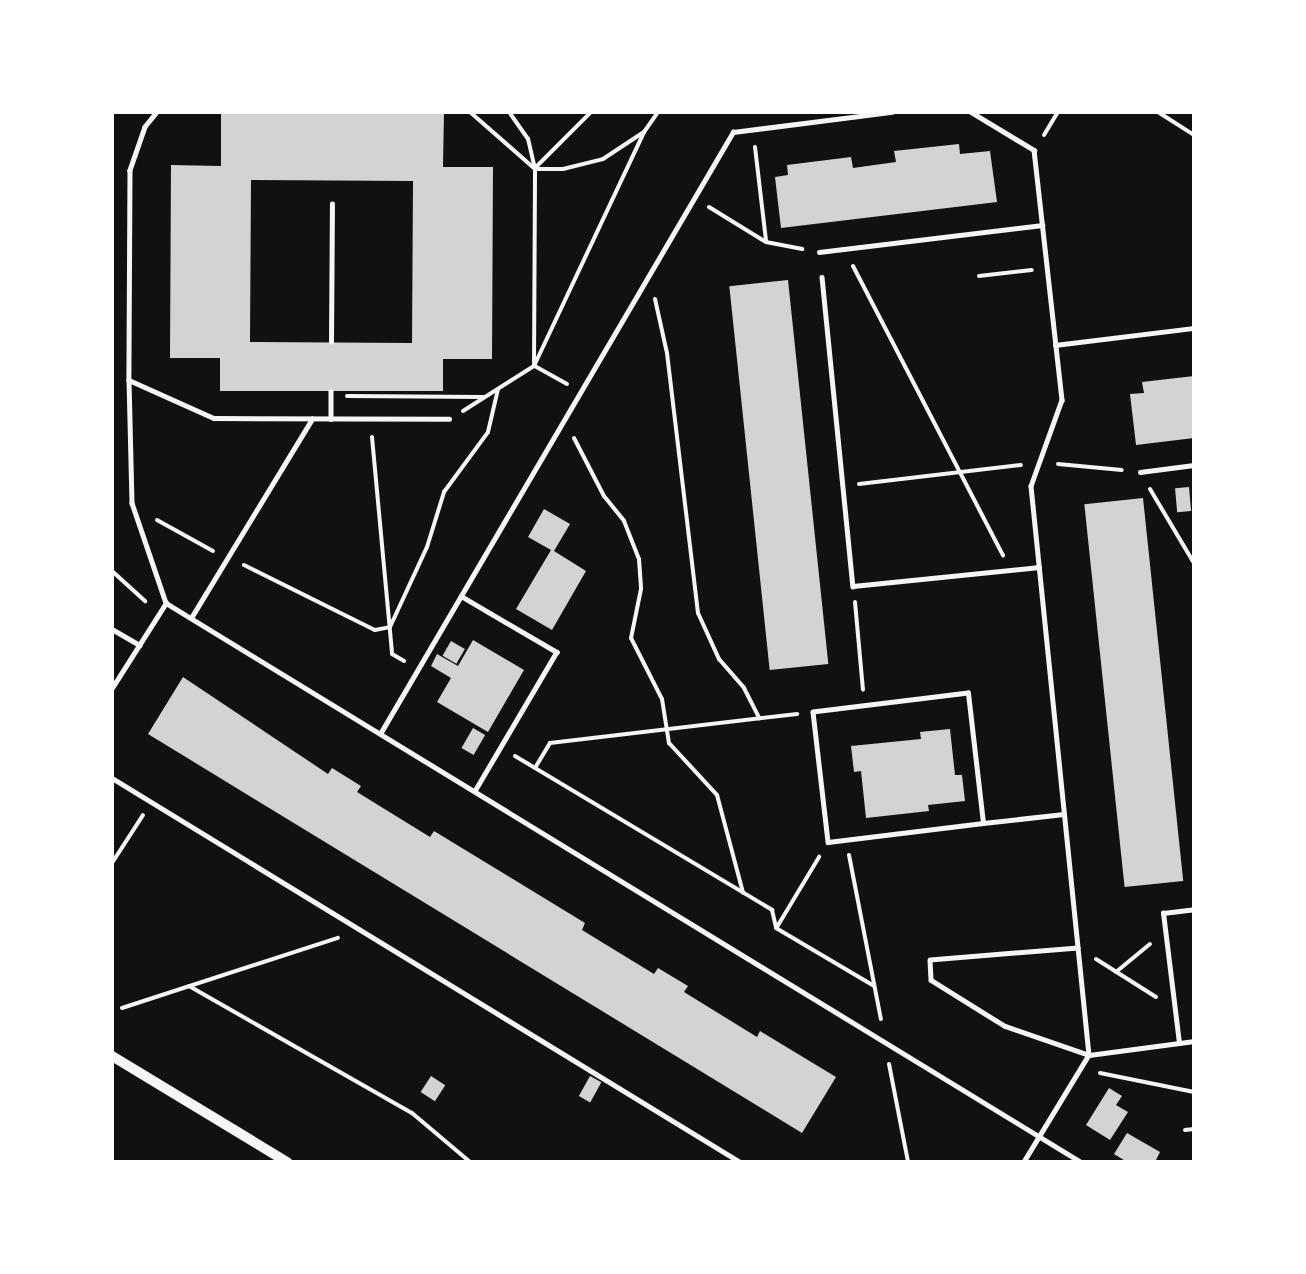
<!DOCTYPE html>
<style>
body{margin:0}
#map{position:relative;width:1306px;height:1274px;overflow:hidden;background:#111;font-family:"Fira Sans",sans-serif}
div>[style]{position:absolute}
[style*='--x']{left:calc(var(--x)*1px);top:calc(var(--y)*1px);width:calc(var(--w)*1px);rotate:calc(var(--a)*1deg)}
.building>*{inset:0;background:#d3d3d3;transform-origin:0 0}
.path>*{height:4px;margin:-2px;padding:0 2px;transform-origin:2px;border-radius:2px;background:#f5f5f5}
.service>*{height:4.5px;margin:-2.25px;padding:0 2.25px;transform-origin:2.25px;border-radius:2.25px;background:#f5f5f5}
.tertiary>*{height:10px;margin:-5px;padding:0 5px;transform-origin:5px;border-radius:5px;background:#f5f5f5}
span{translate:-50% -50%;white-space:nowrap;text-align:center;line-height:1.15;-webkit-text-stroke:4.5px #fff;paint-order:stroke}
.frame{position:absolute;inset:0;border:114px solid #fff;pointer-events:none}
</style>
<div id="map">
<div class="building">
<i style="clip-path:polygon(evenodd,221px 112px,444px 112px,443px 167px,493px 167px,492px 359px,443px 359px,443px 391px,220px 391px,220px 358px,170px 358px,171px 165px,221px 166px,221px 112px,251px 180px,413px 181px,412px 343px,250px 342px,251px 180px)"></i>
<i style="clip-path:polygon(959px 144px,960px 154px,990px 151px,997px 202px,781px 228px,775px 177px,788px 175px,787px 165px,851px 157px,853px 168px,896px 162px,894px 151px)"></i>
<i style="left:788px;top:280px;width:386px;height:59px;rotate:84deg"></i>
<i style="clip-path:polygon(1194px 376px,1194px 438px,1136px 445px,1130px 394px,1144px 393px,1142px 382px)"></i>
<i style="left:1189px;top:487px;width:24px;height:14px;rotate:85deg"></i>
<i style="left:1143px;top:498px;width:385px;height:59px;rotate:84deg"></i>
<i style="clip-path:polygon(544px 509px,570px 524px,554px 551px,586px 571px,552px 630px,516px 609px,551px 550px,528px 537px)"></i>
<i style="clip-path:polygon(473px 640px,524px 670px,488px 732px,437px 702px,451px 678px,431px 666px,437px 654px,458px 666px)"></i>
<i style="left:451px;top:641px;width:16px;height:17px;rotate:30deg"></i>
<i style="clip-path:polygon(183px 677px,328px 774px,332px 768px,361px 786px,357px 792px,430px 837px,434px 831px,585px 923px,582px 930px,654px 974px,658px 968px,688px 986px,684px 992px,757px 1037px,760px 1031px,836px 1077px,802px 1133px,148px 734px)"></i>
<i style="left:473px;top:728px;width:14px;height:23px;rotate:30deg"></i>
<i style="clip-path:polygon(950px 729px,955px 775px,962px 775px,965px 801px,928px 805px,929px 811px,866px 818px,861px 771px,854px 772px,851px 746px,921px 739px,920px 732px)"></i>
<i style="left:431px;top:1076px;width:17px;height:19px;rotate:33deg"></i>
<i style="left:590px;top:1076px;width:13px;height:23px;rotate:29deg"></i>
<i style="clip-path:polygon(1109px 1088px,1122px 1096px,1116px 1105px,1128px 1112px,1110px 1140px,1086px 1125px)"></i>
<i style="clip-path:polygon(1127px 1133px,1160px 1152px,1155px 1162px,1127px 1162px,1114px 1154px)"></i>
</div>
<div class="path">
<i style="--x:470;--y:112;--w:86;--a:41.2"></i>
<i style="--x:535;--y:169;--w:28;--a:0"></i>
<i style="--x:563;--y:169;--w:41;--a:-14"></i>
<i style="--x:603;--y:159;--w:49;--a:-33.4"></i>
<i style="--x:644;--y:132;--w:24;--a:-55"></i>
<i style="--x:1158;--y:112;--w:43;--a:32.6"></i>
<i style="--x:1044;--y:135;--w:27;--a:-59"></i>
<i style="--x:755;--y:147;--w:95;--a:83.3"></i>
<i style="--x:535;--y:168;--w:79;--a:-45"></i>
<i style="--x:709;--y:207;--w:67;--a:31.6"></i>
<i style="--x:766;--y:242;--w:37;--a:11"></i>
<i style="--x:853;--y:266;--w:326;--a:62.6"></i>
<i style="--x:979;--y:276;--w:53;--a:-6.5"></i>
<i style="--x:655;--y:299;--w:55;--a:77.5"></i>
<i style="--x:667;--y:353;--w:262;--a:83.2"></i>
<i style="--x:698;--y:613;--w:51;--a:65.5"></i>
<i style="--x:719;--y:659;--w:38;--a:49"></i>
<i style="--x:744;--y:688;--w:34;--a:63"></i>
<i style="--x:567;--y:384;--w:38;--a:-151"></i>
<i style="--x:534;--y:366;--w:259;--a:-64.8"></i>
<i style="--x:347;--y:396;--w:136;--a:0.4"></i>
<i style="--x:463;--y:411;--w:84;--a:-32.4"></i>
<i style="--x:534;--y:366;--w:197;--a:-89.7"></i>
<i style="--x:535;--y:169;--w:31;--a:-103"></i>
<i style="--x:528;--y:139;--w:33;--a:-125"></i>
<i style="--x:372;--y:437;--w:218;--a:84.7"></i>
<i style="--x:392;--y:654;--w:14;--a:30"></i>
<i style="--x:574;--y:438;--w:65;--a:62.7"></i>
<i style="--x:604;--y:496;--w:32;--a:51"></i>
<i style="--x:624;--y:521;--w:41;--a:68.5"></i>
<i style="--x:639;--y:559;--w:30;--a:86"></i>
<i style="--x:641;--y:589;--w:50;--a:101.5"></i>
<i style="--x:631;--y:638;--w:68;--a:63.1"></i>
<i style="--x:662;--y:699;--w:45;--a:81"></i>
<i style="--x:669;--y:743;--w:71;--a:47.3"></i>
<i style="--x:717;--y:795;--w:101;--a:75.1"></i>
<i style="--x:1058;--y:464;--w:64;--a:5.4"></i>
<i style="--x:859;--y:484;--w:163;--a:-6.7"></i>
<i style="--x:1150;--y:489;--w:86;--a:59.3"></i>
<i style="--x:157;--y:520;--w:64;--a:29"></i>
<i style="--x:244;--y:565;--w:146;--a:26.4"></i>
<i style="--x:375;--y:630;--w:15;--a:-11"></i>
<i style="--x:390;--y:627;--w:88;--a:-65.2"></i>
<i style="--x:427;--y:547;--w:58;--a:-72.8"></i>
<i style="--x:444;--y:492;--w:74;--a:-53.7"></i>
<i style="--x:488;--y:432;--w:44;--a:-76.9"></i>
<i style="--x:112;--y:571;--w:45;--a:42.3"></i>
<i style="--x:855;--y:602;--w:88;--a:84.8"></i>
<i style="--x:515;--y:756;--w:300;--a:30.9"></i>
<i style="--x:772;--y:910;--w:18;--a:77"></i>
<i style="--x:776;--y:928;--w:114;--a:30.6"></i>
<i style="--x:535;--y:768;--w:29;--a:-59"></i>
<i style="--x:550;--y:743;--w:249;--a:-6.7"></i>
<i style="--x:849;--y:855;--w:167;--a:79"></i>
<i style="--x:112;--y:863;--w:57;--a:-57.1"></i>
<i style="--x:777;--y:927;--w:82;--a:-59"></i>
<i style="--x:1096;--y:959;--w:71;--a:32.3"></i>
<i style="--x:1116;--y:972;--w:44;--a:-39.5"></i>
<i style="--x:189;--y:986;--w:257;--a:29.7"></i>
<i style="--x:412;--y:1113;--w:76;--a:40.2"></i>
<i style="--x:122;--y:1008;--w:227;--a:-18"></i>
<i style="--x:889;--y:1064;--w:100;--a:79"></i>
<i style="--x:1100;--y:1073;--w:96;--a:11.4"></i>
<i style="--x:1185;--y:1130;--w:9;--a:-6"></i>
</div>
<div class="service">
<i style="--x:157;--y:112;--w:19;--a:129"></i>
<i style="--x:145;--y:127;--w:46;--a:109.2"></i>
<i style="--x:130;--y:170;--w:210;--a:90.3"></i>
<i style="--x:129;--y:380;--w:123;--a:88.6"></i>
<i style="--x:132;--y:503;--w:106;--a:71.2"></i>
<i style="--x:971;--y:112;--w:74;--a:31.1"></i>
<i style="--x:1034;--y:150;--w:252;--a:83.6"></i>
<i style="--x:1062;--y:400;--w:91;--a:109.8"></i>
<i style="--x:1031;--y:486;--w:572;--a:84.18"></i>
<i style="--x:1089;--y:1055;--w:125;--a:121.3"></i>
<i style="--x:819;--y:252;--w:225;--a:-6.9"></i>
<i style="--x:822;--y:277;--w:311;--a:84.3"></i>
<i style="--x:853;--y:586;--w:187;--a:-5.8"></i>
<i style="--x:331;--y:342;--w:138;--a:-89.6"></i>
<i style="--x:1055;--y:345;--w:140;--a:-7"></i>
<i style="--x:129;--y:380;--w:93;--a:24.1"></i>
<i style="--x:214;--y:418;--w:235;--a:0.2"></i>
<i style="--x:331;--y:391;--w:28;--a:90"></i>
<i style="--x:1140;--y:472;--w:54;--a:-7.4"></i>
<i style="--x:461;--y:596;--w:111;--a:30.3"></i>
<i style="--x:557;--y:652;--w:161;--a:120.5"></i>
<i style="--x:191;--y:618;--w:233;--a:-58.7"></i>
<i style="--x:112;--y:629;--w:32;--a:30"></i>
<i style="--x:112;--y:688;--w:101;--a:-57.6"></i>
<i style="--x:166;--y:603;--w:1072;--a:31.42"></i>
<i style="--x:380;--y:734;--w:698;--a:-59.61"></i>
<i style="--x:733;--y:132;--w:160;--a:-7.2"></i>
<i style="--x:112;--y:778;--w:736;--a:31.44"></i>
<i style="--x:983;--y:823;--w:131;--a:-96.6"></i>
<i style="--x:968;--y:693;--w:156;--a:173"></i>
<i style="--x:813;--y:712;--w:131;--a:83.4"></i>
<i style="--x:828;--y:842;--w:156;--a:-7"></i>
<i style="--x:983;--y:823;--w:81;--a:-6.3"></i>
<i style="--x:1078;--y:948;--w:148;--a:175.4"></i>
<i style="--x:930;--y:960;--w:20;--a:87"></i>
<i style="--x:931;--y:980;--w:87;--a:31.9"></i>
<i style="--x:1005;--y:1026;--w:89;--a:19"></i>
<i style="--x:1089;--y:1055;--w:106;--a:-7.6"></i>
<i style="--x:1179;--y:1043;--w:131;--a:-97"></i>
<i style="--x:1163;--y:913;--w:31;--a:-7"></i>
</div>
<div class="tertiary">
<i style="--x:112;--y:1056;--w:205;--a:31.2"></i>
</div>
<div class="frame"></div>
</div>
